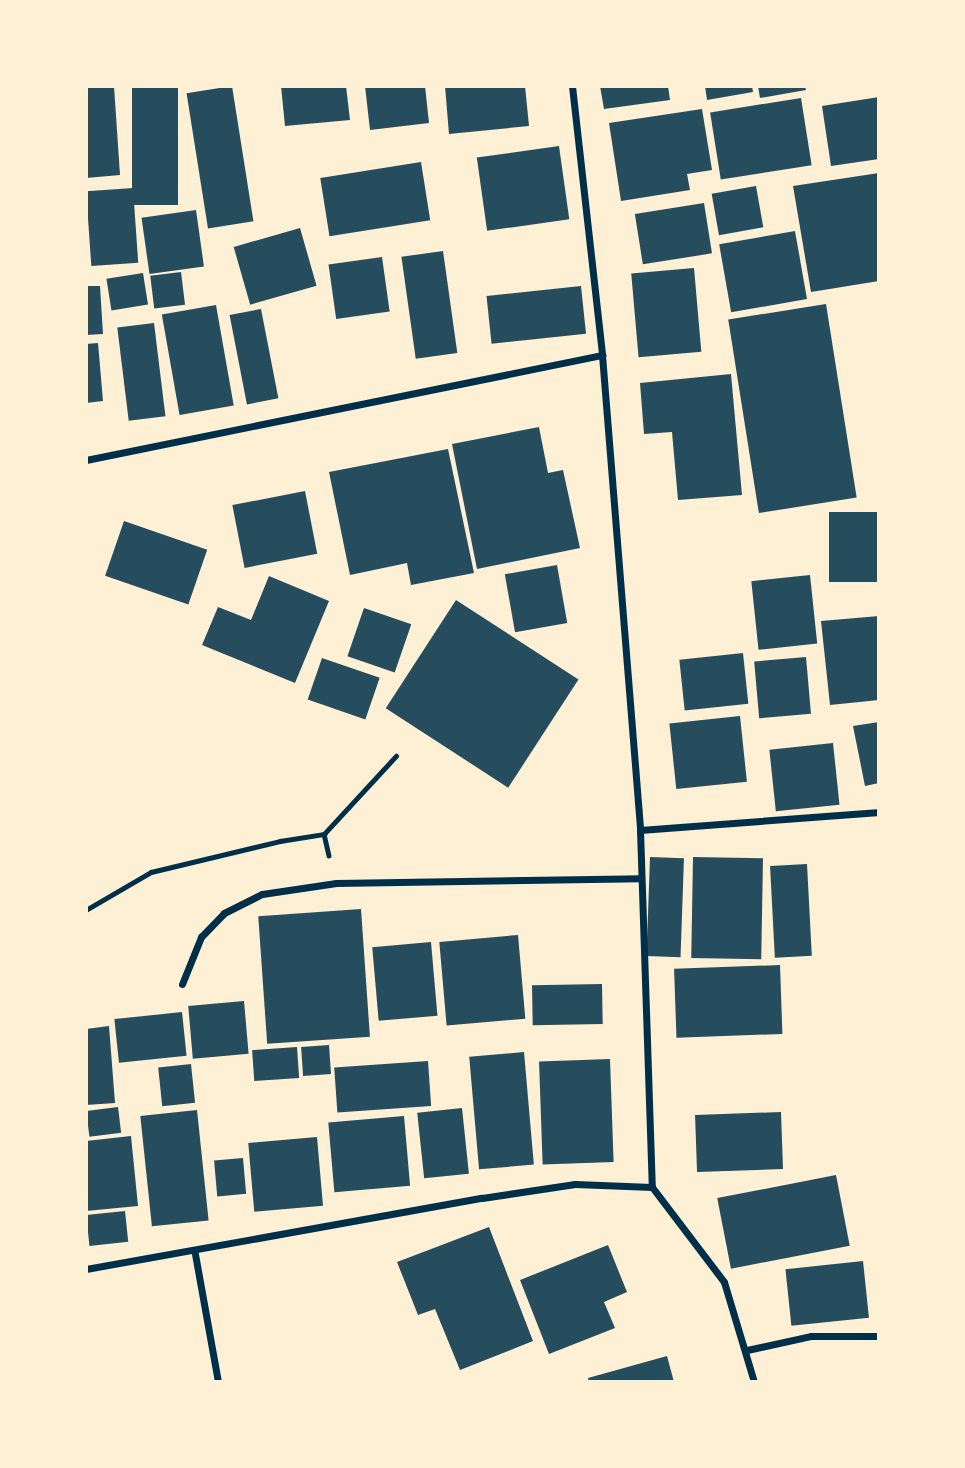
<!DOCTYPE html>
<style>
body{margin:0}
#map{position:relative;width:965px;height:1468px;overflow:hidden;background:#fdf0d5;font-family:"PT Sans Narrow",sans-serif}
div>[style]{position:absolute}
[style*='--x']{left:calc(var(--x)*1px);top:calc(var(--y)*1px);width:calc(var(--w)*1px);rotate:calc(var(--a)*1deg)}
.building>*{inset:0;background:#264d5e;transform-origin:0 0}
.path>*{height:4.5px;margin:-2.25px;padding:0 2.25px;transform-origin:2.25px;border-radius:2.25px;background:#003049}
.minor>*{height:7px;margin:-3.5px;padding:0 3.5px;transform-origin:3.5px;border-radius:3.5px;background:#003049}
span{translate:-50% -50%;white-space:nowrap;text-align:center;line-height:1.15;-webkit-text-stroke:5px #fdf0d5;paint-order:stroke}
.frame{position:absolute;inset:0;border:88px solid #fdf0d5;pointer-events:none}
</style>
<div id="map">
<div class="building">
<i style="clip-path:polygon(86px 86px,114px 86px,120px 175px,86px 178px)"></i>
<i style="left:132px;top:86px;width:46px;height:119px"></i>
<i style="left:232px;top:86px;width:137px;height:46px;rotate:81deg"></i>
<i style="clip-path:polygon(281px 86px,346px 86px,350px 120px,285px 126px)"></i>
<i style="clip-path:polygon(365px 86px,425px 86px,429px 123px,370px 130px)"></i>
<i style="clip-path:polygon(445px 86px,525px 86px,529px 126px,449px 134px)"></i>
<i style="clip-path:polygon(600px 86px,668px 86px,670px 100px,604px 109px)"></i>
<i style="clip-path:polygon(705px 86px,752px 86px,753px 92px,707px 100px)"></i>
<i style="clip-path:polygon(758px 86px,805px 86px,806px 90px,760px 98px)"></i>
<i style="clip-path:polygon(879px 97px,879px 159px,831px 166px,822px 106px)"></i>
<i style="left:801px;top:98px;width:68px;height:92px;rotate:81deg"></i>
<i style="clip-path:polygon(702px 109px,712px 170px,687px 174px,690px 190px,621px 201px,609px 123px)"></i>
<i style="left:559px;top:146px;width:74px;height:83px;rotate:82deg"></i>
<i style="left:421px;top:162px;width:59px;height:102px;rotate:81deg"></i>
<i style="clip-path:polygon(879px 173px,879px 281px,811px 292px,793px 186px)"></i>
<i style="left:756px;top:186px;width:42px;height:45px;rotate:80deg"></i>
<i style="left:133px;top:188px;width:75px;height:47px;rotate:86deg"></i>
<i style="left:704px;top:203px;width:51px;height:70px;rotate:81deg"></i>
<i style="left:196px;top:210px;width:57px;height:55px;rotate:82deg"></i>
<i style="left:300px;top:228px;width:60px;height:69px;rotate:74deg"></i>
<i style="left:795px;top:231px;width:69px;height:77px;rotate:80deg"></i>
<i style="left:443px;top:251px;width:103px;height:42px;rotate:82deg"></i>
<i style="left:382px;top:257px;width:55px;height:54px;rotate:82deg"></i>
<i style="left:694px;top:268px;width:84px;height:63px;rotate:85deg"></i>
<i style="left:181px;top:272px;width:33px;height:31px;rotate:83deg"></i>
<i style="left:143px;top:273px;width:32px;height:37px;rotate:81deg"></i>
<i style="clip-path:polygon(86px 286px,100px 286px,103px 334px,86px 335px)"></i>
<i style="left:581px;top:286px;width:48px;height:95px;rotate:84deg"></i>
<i style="left:826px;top:304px;width:196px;height:99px;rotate:81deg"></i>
<i style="left:216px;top:305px;width:102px;height:55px;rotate:80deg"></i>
<i style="left:261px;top:309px;width:91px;height:32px;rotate:79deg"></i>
<i style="left:154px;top:323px;width:94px;height:37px;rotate:83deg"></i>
<i style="clip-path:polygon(98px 343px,103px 401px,86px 403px,86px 344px)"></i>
<i style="clip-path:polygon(731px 374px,742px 495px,678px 500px,672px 432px,644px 434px,640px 383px)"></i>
<i style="clip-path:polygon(539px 427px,548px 473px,563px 470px,580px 548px,477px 569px,452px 444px)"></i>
<i style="clip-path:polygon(448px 449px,474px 573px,411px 585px,407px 563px,350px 575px,329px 472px)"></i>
<i style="left:305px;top:491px;width:64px;height:74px;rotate:79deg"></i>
<i style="left:879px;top:512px;width:70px;height:50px;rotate:90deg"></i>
<i style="left:124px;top:521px;width:88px;height:58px;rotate:19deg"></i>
<i style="left:557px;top:565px;width:59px;height:53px;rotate:80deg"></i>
<i style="left:810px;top:575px;width:69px;height:59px;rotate:84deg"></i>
<i style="clip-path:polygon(269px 576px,329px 601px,295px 683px,202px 645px,218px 607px,251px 620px)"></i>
<i style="left:456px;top:600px;width:146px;height:129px;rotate:33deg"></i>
<i style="left:364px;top:608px;width:50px;height:51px;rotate:19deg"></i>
<i style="clip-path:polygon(879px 616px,879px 700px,830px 705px,821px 621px)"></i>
<i style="left:743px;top:653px;width:51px;height:64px;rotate:84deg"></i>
<i style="left:806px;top:657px;width:57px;height:52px;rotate:85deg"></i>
<i style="left:322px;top:658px;width:61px;height:44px;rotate:19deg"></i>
<i style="left:740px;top:716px;width:66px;height:71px;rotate:84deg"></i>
<i style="clip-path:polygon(879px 722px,879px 783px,865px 786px,853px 726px)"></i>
<i style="left:833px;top:743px;width:62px;height:64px;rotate:84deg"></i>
<i style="left:650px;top:857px;width:34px;height:99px;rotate:2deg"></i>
<i style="left:693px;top:857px;width:70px;height:101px;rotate:1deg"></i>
<i style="left:807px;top:864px;width:92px;height:37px;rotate:87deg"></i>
<i style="left:361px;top:909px;width:128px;height:103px;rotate:86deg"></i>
<i style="left:518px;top:935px;width:84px;height:79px;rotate:85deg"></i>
<i style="left:431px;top:942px;width:74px;height:59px;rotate:85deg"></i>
<i style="left:780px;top:965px;width:69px;height:106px;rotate:88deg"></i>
<i style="left:602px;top:984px;width:40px;height:70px;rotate:89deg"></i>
<i style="left:244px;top:1001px;width:53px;height:56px;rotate:85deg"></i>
<i style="left:182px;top:1012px;width:44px;height:68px;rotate:84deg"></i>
<i style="clip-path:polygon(109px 1026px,115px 1103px,86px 1105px,86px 1029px)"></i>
<i style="left:329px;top:1045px;width:29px;height:28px;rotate:86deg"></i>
<i style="left:297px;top:1047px;width:31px;height:45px;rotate:86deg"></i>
<i style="left:524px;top:1052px;width:113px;height:55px;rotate:85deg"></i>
<i style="left:610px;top:1059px;width:103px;height:71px;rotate:88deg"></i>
<i style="left:428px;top:1061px;width:45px;height:94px;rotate:86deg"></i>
<i style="left:191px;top:1064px;width:39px;height:33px;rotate:84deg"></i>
<i style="left:118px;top:1107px;width:26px;height:32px;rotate:83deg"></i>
<i style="left:462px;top:1108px;width:66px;height:45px;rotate:84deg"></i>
<i style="left:197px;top:1110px;width:111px;height:57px;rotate:84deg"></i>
<i style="left:781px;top:1112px;width:57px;height:86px;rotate:88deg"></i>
<i style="left:404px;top:1116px;width:70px;height:76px;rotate:85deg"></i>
<i style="clip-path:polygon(131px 1136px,138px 1206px,86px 1211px,86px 1141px)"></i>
<i style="left:317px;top:1137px;width:69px;height:69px;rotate:85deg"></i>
<i style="left:243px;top:1158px;width:36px;height:29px;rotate:85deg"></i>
<i style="left:836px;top:1175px;width:72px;height:121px;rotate:79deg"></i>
<i style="left:125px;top:1211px;width:31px;height:39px;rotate:84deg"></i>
<i style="clip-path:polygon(489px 1227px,533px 1341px,460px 1370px,435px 1309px,418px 1315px,397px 1262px)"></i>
<i style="clip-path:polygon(608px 1245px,627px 1292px,604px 1302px,615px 1328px,549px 1354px,520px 1280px)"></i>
<i style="left:863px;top:1261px;width:57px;height:78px;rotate:84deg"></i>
<i style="clip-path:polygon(667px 1356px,674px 1382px,589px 1382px,588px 1378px)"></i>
</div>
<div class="path">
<i style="--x:324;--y:834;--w:106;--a:-47.3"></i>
<i style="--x:86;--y:910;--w:75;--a:-30.3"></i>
<i style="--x:151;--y:872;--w:133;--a:-13.5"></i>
<i style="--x:280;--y:841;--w:45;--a:-9"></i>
<i style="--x:324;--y:834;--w:22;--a:77"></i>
</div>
<div class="minor">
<i style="--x:572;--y:86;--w:271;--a:83.6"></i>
<i style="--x:602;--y:355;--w:477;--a:85.4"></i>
<i style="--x:640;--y:830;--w:357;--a:88.1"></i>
<i style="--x:652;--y:1187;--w:119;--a:52.8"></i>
<i style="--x:724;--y:1282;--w:104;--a:73.3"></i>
<i style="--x:86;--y:460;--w:527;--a:-11.5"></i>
<i style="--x:640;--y:830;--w:240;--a:-4.3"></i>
<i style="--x:182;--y:984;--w:51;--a:-68"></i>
<i style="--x:201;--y:937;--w:33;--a:-46"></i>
<i style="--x:224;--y:913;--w:42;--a:-26.6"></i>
<i style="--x:262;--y:894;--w:75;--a:-8.5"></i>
<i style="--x:336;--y:883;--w:305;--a:-0.9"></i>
<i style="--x:195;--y:1254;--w:130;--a:79.8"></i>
<i style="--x:86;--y:1269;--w:402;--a:-10.2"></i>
<i style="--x:482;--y:1198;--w:94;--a:-8.6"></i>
<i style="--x:575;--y:1184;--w:77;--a:2.2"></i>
<i style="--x:747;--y:1350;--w:66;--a:-12.3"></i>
<i style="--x:811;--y:1336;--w:68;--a:0"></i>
</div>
<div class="frame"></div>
</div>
